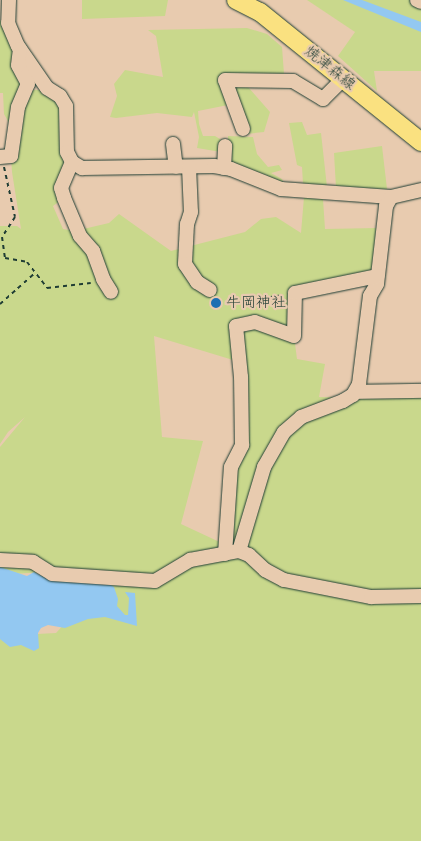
<!DOCTYPE html>
<meta charset="utf-8">
<style>
body{margin:0}
#map{position:relative;width:421px;height:841px;overflow:hidden;background:#e8cbaf;font-family:"Architects Daughter","Klee One",sans-serif}
div>[style]{position:absolute}
[style*='--x']{left:calc(var(--x)*1px);top:calc(var(--y)*1px);width:calc(var(--w)*1px);rotate:calc(var(--a)*1deg)}
.green>*{inset:0;background:#c9d88c}
.water>*{inset:0;background:#93c8f1}
.path>*{height:2px;margin-top:-1px;transform-origin:0;background:repeating-linear-gradient(90deg,#1f3d34 0 4px,transparent 0 8px)}
.roads{filter:drop-shadow(0 0 1px #1f3d34) drop-shadow(0 0 1px #1f3d34)}
.minor>*{height:14px;margin:-7px;padding:0 7px;transform-origin:7px;border-radius:7px;background:#e8cbaf}
.major>*{height:18px;margin:-9px;padding:0 9px;transform-origin:9px;border-radius:9px;background:#fae180}
.dots>*{width:14px;height:14px;translate:-50% -50%;box-sizing:border-box;border:2px solid #e8cbaf;border-radius:50%}
span{translate:-50% -50%;white-space:nowrap;text-align:center;line-height:1.15;-webkit-text-stroke:4.5px #e8cbaf;paint-order:stroke}
.street-label{font-size:15px;color:#1f3d34}
.poi-label{font-size:15px;color:#1f3d34}
.left{translate:0 -50%;text-align:left}
</style>
<div id="map">
<div class="green">
<i style="clip-path:polygon(82px 0,168px 0,165px 16px,82px 19px)"></i>
<i style="clip-path:polygon(307px 0,416px 0,421px 2px,421px 71px,374px 71px,377px 91px,338px 56px,355px 32px)"></i>
<i style="clip-path:polygon(evenodd,2px 20px,29px 90px,39px 90px,61px 97px,66px 174px,64px 198px,53px 206px,63px 229px,79px 232px,79px 230px,109px 223px,119px 214px,171px 251px,245px 232px,261px 219px,276px 217px,301px 233px,304px 197px,323px 199px,325px 229px,376px 228px,373px 270px,295px 293px,294px 336px,297px 359px,325px 364px,319px 397px,366px 398px,421px 391px,421px 841px,0 841px,0 636px,56px 633px,68px 620px,45px 572px,13px 574px,0 571px,0 447px,25px 417px,8px 432px,0 444px,0 226px,17px 226px,21px 229px,12px 172px,9px 123px,4px 114px,3px 93px,0 93px,0 21px,2px 20px,154px 336px,233px 360px,242px 439px,226px 545px,181px 524px,203px 441px,162px 437px,154px 336px)"></i>
<i style="clip-path:polygon(247px 28px,267px 34px,282px 47px,284px 74px,241px 79px,270px 112px,264px 132px,246px 134px,233px 104px,198px 111px,199px 124px,203px 136px,215px 136px,220px 139px,225px 146px,221px 152px,197px 148px,199px 137px,194px 112px,192px 117px,157px 113px,116px 118px,110px 117px,117px 96px,114px 84px,125px 70px,163px 77px,156px 36px,148px 30px)"></i>
<i style="clip-path:polygon(302px 122px,307px 135px,321px 133px,327px 187px,303px 184px,302px 167px,297px 165px,289px 123px)"></i>
<i style="clip-path:polygon(228px 136px,253px 137px,257px 154px,268px 167px,279px 165px,282px 170px,271px 173px,282px 179px,283px 182px,273px 181px,266px 175px,228px 163px)"></i>
<i style="clip-path:polygon(382px 146px,387px 189px,336px 188px,334px 153px)"></i>
</div>
<div class="water">
<i style="clip-path:polygon(343px 0,362px 0,421px 22px,421px 32px)"></i>
<i style="clip-path:polygon(0 567px,27px 576px,34px 572px,46px 578px,108px 583px,114px 587px,118px 599px,117px 606px,125px 615px,128px 615px,129px 598px,125px 592px,135px 593px,137px 626px,105px 617px,88px 619px,65px 628px,48px 625px,41px 628px,38px 633px,39px 648px,34px 651px,21px 645px,10px 647px,0 639px)"></i>
</div>
<div class="path">
<i style="--x:4;--y:167;--w:51;--a:77.6"></i>
<i style="--x:15;--y:217;--w:24;--a:123"></i>
<i style="--x:2;--y:237;--w:21;--a:82"></i>
<i style="--x:5;--y:258;--w:22;--a:10"></i>
<i style="--x:27;--y:262;--w:33;--a:52"></i>
<i style="--x:47;--y:288;--w:44;--a:-6.5"></i>
<i style="--x:237;--y:302;--w:47;--a:-8.7"></i>
<i style="--x:0;--y:304;--w:47;--a:-41.5"></i>
</div>
<div class="roads">
<div class="minor">
<i style="--x:9;--y:0;--w:23;--a:92"></i>
<i style="--x:8;--y:23;--w:25;--a:67"></i>
<i style="--x:18;--y:46;--w:51;--a:55.4"></i>
<i style="--x:47;--y:88;--w:15;--a:32"></i>
<i style="--x:60;--y:96;--w:12;--a:59"></i>
<i style="--x:66;--y:106;--w:46;--a:88.8"></i>
<i style="--x:67;--y:152;--w:11;--a:63"></i>
<i style="--x:72;--y:162;--w:12;--a:31"></i>
<i style="--x:82;--y:168;--w:132;--a:-0.9"></i>
<i style="--x:214;--y:166;--w:17;--a:10"></i>
<i style="--x:231;--y:169;--w:54;--a:21.8"></i>
<i style="--x:281;--y:189;--w:110;--a:4.2"></i>
<i style="--x:417;--y:0;--w:4;--a:27"></i>
<i style="--x:243;--y:129;--w:52;--a:-110.2"></i>
<i style="--x:225;--y:80;--w:68;--a:0.8"></i>
<i style="--x:293;--y:81;--w:35;--a:31"></i>
<i style="--x:323;--y:99;--w:28;--a:-45"></i>
<i style="--x:173;--y:144;--w:23;--a:83"></i>
<i style="--x:0;--y:157;--w:11;--a:-5"></i>
<i style="--x:11;--y:156;--w:49;--a:-81.9"></i>
<i style="--x:18;--y:107;--w:25;--a:-67"></i>
<i style="--x:28;--y:84;--w:21;--a:-118"></i>
<i style="--x:18;--y:65;--w:16;--a:-83"></i>
<i style="--x:72;--y:162;--w:28;--a:113"></i>
<i style="--x:61;--y:188;--w:10;--a:73"></i>
<i style="--x:64;--y:198;--w:41;--a:67.2"></i>
<i style="--x:80;--y:236;--w:20;--a:49"></i>
<i style="--x:93;--y:251;--w:30;--a:70"></i>
<i style="--x:103;--y:279;--w:15;--a:58"></i>
<i style="--x:189;--y:167;--w:45;--a:87.5"></i>
<i style="--x:191;--y:212;--w:13;--a:108"></i>
<i style="--x:187;--y:224;--w:40;--a:92.9"></i>
<i style="--x:185;--y:264;--w:22;--a:56"></i>
<i style="--x:197;--y:282;--w:15;--a:32"></i>
<i style="--x:224;--y:168;--w:22;--a:-87"></i>
<i style="--x:355;--y:392;--w:66;--a:-0.9"></i>
<i style="--x:239;--y:551;--w:88;--a:-73.4"></i>
<i style="--x:264;--y:467;--w:40;--a:-60.3"></i>
<i style="--x:284;--y:432;--w:23;--a:-41"></i>
<i style="--x:301;--y:417;--w:45;--a:-20.9"></i>
<i style="--x:343;--y:401;--w:12;--a:-31"></i>
<i style="--x:353;--y:395;--w:13;--a:-61"></i>
<i style="--x:359;--y:384;--w:89;--a:-82.9"></i>
<i style="--x:370;--y:296;--w:14;--a:-60"></i>
<i style="--x:377;--y:284;--w:79;--a:-83.4"></i>
<i style="--x:386;--y:206;--w:10;--a:-61"></i>
<i style="--x:391;--y:197;--w:31;--a:-13"></i>
<i style="--x:225;--y:554;--w:87;--a:-86.1"></i>
<i style="--x:231;--y:467;--w:25;--a:-63"></i>
<i style="--x:242;--y:445;--w:68;--a:-90.8"></i>
<i style="--x:241;--y:377;--w:51;--a:-95.6"></i>
<i style="--x:236;--y:326;--w:19;--a:-12"></i>
<i style="--x:255;--y:322;--w:41;--a:19.7"></i>
<i style="--x:294;--y:336;--w:43;--a:-88.7"></i>
<i style="--x:295;--y:293;--w:84;--a:-11.7"></i>
<i style="--x:0;--y:560;--w:33;--a:3"></i>
<i style="--x:33;--y:562;--w:22;--a:32"></i>
<i style="--x:52;--y:574;--w:103;--a:3.9"></i>
<i style="--x:155;--y:581;--w:41;--a:-31"></i>
<i style="--x:190;--y:560;--w:50;--a:-10.4"></i>
<i style="--x:239;--y:551;--w:11;--a:22"></i>
<i style="--x:249;--y:555;--w:22;--a:43"></i>
<i style="--x:265;--y:570;--w:21;--a:28"></i>
<i style="--x:284;--y:580;--w:89;--a:11.1"></i>
<i style="--x:371;--y:597;--w:50;--a:-1.1"></i>
</div>
<div class="major">
<i style="--x:236;--y:0;--w:27;--a:27"></i>
<i style="--x:260;--y:12;--w:207;--a:38.9"></i>
</div>
</div>
<div class="dots">
<i style="left:216px;top:303px;background:#1f6fb2"></i>
</div>
<div class="street-label">
<span style="left:330px;top:68px;rotate:39deg">焼津森線</span>
</div>
<div class="poi-label">
<span class="left" style="left:226px;top:303px">牛岡神社</span>
</div>
</div>
